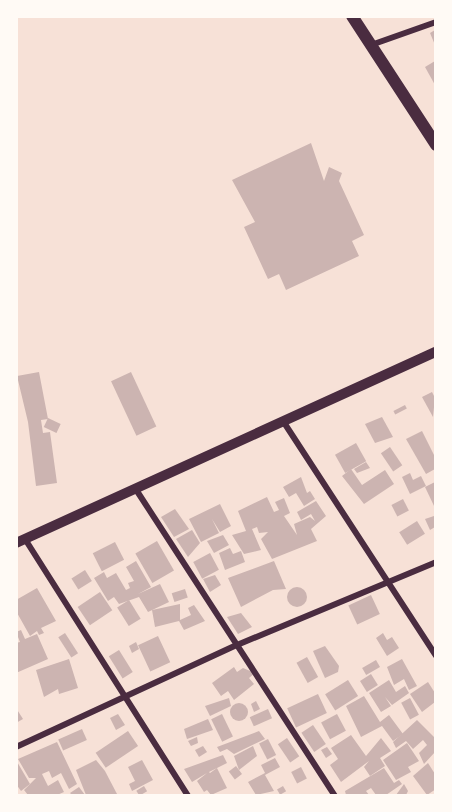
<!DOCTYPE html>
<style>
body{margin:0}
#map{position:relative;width:452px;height:812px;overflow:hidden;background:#f7e1d7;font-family:Barlow,sans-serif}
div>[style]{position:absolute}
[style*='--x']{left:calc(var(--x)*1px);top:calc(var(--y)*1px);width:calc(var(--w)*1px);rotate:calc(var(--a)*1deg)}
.building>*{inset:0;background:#ccb4b1;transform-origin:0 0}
.round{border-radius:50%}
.minor>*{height:6px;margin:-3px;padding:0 3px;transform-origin:3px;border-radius:3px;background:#4a2c40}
.secondary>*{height:10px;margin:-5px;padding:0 5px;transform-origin:5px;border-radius:5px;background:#4a2c40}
.primary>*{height:12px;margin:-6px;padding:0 6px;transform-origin:6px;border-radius:6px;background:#4a2c40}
span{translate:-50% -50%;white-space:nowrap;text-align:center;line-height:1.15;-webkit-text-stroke:5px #fffaf5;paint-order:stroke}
.frame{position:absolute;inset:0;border:18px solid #fffaf5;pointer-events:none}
</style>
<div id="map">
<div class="building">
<i style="clip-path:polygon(435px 30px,435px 45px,430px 33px)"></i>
<i style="clip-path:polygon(435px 61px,435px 85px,425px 67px)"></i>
<i style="clip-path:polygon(311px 143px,324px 181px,329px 167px,342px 173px,339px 181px,364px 235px,352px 241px,359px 256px,286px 290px,279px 274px,268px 279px,244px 227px,255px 222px,232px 180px)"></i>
<i style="clip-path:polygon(39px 372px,48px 419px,41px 420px,43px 433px,50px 432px,57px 483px,36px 486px,28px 422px,17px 376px)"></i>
<i style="left:131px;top:372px;width:60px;height:22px;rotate:65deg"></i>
<i style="clip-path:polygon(432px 392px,435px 398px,433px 417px,422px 397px)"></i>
<i style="left:405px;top:405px;width:4px;height:13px;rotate:63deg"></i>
<i style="clip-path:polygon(382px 417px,393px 437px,375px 443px,365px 424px)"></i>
<i style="left:48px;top:418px;width:14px;height:10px;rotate:25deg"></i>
<i style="clip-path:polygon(422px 431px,435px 457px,435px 469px,426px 474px,406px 439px)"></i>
<i style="left:356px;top:443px;width:21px;height:24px;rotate:61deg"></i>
<i style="left:390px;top:447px;width:22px;height:11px;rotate:56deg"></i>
<i style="clip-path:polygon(366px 462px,370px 468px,357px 473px,354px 469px)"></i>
<i style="clip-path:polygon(351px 469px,362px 485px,385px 470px,394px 484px,364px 504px,342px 476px)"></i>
<i style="clip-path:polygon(410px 473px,413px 480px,421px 476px,426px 486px,410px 494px,402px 477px)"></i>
<i style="clip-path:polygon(301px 477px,307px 493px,310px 491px,315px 499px,304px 506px,296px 493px,289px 497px,283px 487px)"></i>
<i style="clip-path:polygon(435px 482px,435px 508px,425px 487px)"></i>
<i style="clip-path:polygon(267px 497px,274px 512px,279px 510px,275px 502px,284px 498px,290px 513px,284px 516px,297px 535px,294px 524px,310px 517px,315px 521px,311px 514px,301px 520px,297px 512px,316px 501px,326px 516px,311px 529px,317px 541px,272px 559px,261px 539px,268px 532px,259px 533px,257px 527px,252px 529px,261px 550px,244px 554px,232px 535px,246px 531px,238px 511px)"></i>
<i style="left:403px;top:499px;width:13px;height:13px;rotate:63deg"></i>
<i style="clip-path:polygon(220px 504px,231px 526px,220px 532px,212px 519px,219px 533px,201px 542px,189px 519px)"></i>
<i style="clip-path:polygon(175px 509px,189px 529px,174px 537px,161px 517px)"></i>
<i style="clip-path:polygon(434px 516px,435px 527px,430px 530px,425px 519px)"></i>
<i style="left:417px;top:521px;width:15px;height:21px;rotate:58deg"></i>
<i style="clip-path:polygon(192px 530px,200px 543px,188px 557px,176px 539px)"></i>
<i style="clip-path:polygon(223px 535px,229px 545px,214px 553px,207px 541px)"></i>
<i style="left:157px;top:541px;width:34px;height:25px;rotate:60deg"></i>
<i style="left:115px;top:542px;width:20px;height:25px;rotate:63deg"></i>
<i style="clip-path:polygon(230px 548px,233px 554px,241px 551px,245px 562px,225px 570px,219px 553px)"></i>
<i style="left:210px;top:553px;width:19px;height:19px;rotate:62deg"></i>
<i style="clip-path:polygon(136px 561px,151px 587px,138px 594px,160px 584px,169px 602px,148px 612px,139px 597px,119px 604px,114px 597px,108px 601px,94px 578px,104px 572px,107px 578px,116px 573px,126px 590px,130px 588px,128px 583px,134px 581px,126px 567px)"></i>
<i style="clip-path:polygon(274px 561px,286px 589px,273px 590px,241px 607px,228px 578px)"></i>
<i style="left:85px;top:570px;width:13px;height:16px;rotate:58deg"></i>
<i style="clip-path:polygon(215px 575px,221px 585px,210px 592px,203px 579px)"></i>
<i class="round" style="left:287px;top:587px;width:20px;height:20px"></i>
<i style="clip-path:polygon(37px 588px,56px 621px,41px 628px,44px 633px,39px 635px,37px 631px,30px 636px,16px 611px,16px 600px)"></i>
<i style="left:185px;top:589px;width:9px;height:14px;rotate:72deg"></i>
<i style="left:100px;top:592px;width:22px;height:27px;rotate:56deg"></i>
<i style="left:371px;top:595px;width:21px;height:25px;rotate:65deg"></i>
<i style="left:129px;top:600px;width:22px;height:14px;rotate:58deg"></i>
<i style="clip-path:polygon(180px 604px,180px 620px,191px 615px,188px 608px,194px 605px,205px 621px,184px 630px,179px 621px,155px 627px,152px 610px)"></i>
<i style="clip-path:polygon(241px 613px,252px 627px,238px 634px,227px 617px)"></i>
<i style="clip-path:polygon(21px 630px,25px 639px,37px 634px,48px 659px,16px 673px,16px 643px,20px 642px,16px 632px)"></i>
<i style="left:65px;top:633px;width:24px;height:8px;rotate:57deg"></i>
<i style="clip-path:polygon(383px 633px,387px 640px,392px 637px,399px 648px,387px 656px,376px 638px)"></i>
<i style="left:158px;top:636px;width:29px;height:22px;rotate:65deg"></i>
<i style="clip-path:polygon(136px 642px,139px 649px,132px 653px,129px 646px)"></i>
<i style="clip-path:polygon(325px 646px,339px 666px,338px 672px,325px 678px,313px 651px)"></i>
<i style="left:119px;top:650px;width:26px;height:12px;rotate:58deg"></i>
<i style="left:307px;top:657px;width:23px;height:12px;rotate:61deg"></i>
<i style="clip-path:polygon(69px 659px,78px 688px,59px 694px,58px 689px,44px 697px,36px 670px)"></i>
<i style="clip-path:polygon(402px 659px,417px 686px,409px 690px,404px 679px,394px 685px,387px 667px)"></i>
<i style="left:376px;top:660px;width:8px;height:16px;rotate:60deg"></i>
<i style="clip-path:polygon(234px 667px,237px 672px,243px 668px,255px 673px,249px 678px,254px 684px,234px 700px,228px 691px,221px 696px,212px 683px)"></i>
<i style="left:371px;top:674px;width:13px;height:13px;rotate:58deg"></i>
<i style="left:348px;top:680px;width:19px;height:27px;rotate:58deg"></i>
<i style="clip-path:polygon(389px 680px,396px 692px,405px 686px,409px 693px,392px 705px,385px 697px,391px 706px,381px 712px,369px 693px)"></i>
<i style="clip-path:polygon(428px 682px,435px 693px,435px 702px,422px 712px,410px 694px)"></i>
<i style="left:318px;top:694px;width:21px;height:34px;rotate:65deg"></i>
<i style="clip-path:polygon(364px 696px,380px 722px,389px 715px,403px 734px,393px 741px,382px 726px,361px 737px,346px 706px)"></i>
<i style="clip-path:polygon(229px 698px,231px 706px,210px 716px,205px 706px)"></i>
<i style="left:410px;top:698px;width:19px;height:10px;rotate:62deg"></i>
<i style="clip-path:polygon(256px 701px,260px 709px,254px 712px,251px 704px)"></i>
<i class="round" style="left:230px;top:703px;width:18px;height:18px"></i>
<i style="clip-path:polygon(16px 708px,23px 719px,16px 723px)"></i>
<i style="left:268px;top:709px;width:10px;height:20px;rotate:66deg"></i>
<i style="clip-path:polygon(118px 714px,125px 725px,116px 730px,110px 718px)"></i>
<i style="left:222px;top:714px;width:25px;height:12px;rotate:64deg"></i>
<i style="left:337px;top:714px;width:19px;height:18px;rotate:62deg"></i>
<i style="clip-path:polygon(208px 719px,213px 730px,187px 739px,184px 729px)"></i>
<i style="clip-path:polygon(417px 720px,435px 738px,435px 752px,424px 764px,419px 753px,427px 745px,423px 740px,413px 749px,406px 741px,396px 748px,393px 742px)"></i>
<i style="left:313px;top:725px;width:23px;height:14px;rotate:56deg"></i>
<i style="left:82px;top:729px;width:12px;height:26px;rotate:66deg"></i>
<i style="left:128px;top:731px;width:18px;height:39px;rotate:56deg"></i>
<i style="clip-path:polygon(259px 731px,265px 739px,234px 754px,227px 749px,220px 752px,217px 747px)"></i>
<i style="clip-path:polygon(351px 735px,366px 756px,381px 738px,391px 751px,380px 758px,385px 766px,370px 776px,364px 767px,369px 761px,341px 782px,330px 765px,338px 759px,331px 748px)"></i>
<i style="clip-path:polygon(197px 737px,198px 743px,191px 746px,188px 741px)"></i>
<i style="left:287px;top:738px;width:22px;height:11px;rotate:56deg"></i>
<i style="left:268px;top:739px;width:18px;height:10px;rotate:63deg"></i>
<i style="clip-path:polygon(57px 742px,77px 784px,69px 789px,61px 773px,52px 778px,49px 771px,42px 774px,48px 786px,58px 780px,64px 792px,57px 795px,28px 795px,24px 790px,36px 778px,29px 778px,18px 759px)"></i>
<i style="clip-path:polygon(407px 743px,419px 761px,408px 767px,411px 772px,396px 780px,383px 760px)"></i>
<i style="clip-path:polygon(203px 746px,207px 752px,199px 757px,195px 750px)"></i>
<i style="clip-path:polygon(253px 746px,257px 756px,239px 770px,234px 756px)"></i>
<i style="clip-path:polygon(327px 747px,332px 754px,326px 758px,321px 750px)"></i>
<i style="clip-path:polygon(223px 755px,227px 763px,209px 772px,210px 773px,217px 768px,227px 788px,211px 795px,207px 790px,204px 792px,197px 781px,207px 773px,192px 782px,184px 769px)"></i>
<i style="clip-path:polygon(275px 758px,280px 767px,265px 775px,274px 791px,256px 795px,248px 782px,265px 773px,261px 765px)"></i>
<i style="clip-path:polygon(16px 760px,30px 784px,21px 791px,16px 784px)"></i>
<i style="clip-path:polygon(96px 760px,105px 771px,117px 794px,86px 795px,76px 770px)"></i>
<i style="clip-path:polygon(142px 760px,153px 780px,132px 791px,129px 784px,135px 781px,128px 767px)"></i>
<i style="clip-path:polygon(428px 763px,435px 774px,436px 789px,427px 795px,413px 776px)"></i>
<i style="left:236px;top:766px;width:10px;height:9px;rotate:53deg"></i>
<i style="left:301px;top:767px;width:13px;height:11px;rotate:63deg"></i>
<i style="clip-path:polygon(384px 768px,394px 783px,399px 780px,402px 784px,386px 795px,376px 795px,371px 788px,366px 791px,369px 795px,346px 795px,345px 791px)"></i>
<i style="clip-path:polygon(404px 784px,408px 791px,406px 795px,396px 795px)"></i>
<i style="left:144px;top:786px;width:6px;height:9px;rotate:59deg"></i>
<i style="left:283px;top:786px;width:6px;height:7px;rotate:59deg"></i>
<i style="clip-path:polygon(79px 787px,85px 795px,72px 795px,70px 793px)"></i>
</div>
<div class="minor">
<i style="--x:371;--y:45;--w:69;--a:-19.5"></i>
<i style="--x:283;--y:421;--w:280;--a:56.9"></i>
<i style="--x:135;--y:488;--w:367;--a:57"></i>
<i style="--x:25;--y:539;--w:304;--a:57.6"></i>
<i style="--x:16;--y:747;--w:243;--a:-24.8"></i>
<i style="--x:237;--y:645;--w:216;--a:-22.6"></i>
</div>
<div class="secondary">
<i style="--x:16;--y:543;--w:461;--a:-24.5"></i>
</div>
<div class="primary">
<i style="--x:352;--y:16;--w:154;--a:56.9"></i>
</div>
<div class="frame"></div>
</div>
